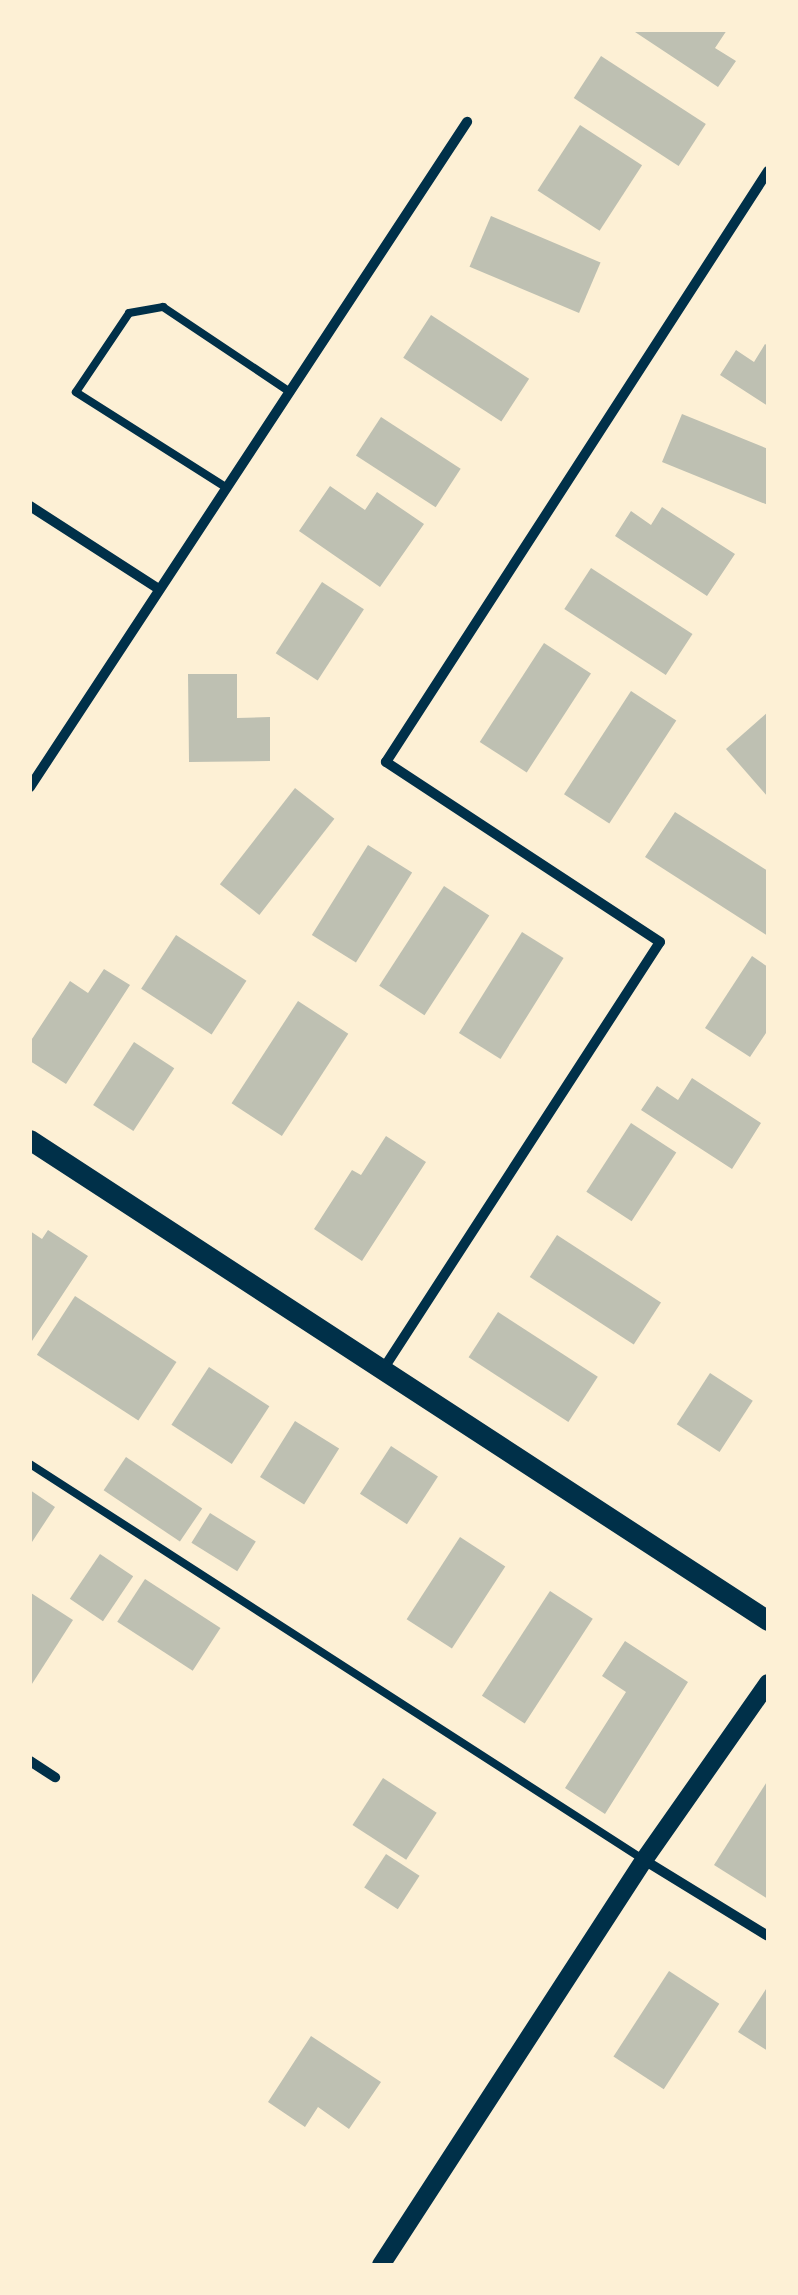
<!DOCTYPE html>
<style>
body{margin:0}
#map{position:relative;width:798px;height:2295px;overflow:hidden;background:#fdf0d5;font-family:Quicksand,sans-serif}
div>[style]{position:absolute}
[style*='--x']{left:calc(var(--x)*1px);top:calc(var(--y)*1px);width:calc(var(--w)*1px);rotate:calc(var(--a)*1deg)}
.building>*{inset:0;background:#bec0b2;transform-origin:0 0}
.service>*{height:8px;margin:-4px;padding:0 4px;transform-origin:4px;border-radius:4px;background:#003049}
.minor>*{height:10px;margin:-5px;padding:0 5px;transform-origin:5px;border-radius:5px;background:#003049}
.tertiary>*{height:18px;margin:-9px;padding:0 9px;transform-origin:9px;border-radius:9px;background:#003049}
.secondary>*{height:20px;margin:-10px;padding:0 10px;transform-origin:10px;border-radius:10px;background:#003049}
span{translate:-50% -50%;white-space:nowrap;text-align:center;line-height:1.15;-webkit-text-stroke:10px #fdf0d5;paint-order:stroke}
.frame{position:absolute;inset:0;border:32px solid #fdf0d5;pointer-events:none}
</style>
<div id="map">
<div class="building">
<i style="clip-path:polygon(632px 30px,727px 30px,715px 48px,736px 61px,718px 87px)"></i>
<i style="left:601px;top:56px;width:125px;height:50px;rotate:33deg"></i>
<i style="left:580px;top:125px;width:74px;height:78px;rotate:33deg"></i>
<i style="left:491px;top:216px;width:119px;height:55px;rotate:23deg"></i>
<i style="left:431px;top:315px;width:117px;height:51px;rotate:33deg"></i>
<i style="clip-path:polygon(765px 344px,768px 346px,768px 406px,720px 375px,736px 350px,754px 362px)"></i>
<i style="clip-path:polygon(682px 414px,768px 449px,768px 505px,662px 462px)"></i>
<i style="left:381px;top:417px;width:95px;height:46px;rotate:33deg"></i>
<i style="clip-path:polygon(330px 486px,365px 510px,377px 492px,424px 524px,380px 587px,299px 531px)"></i>
<i style="clip-path:polygon(662px 507px,735px 554px,707px 596px,615px 536px,631px 511px,651px 525px)"></i>
<i style="left:591px;top:568px;width:121px;height:49px;rotate:33deg"></i>
<i style="left:322px;top:582px;width:50px;height:85px;rotate:33deg"></i>
<i style="left:544px;top:643px;width:56px;height:118px;rotate:33deg"></i>
<i style="clip-path:polygon(188px 674px,237px 674px,237px 718px,270px 717px,270px 761px,189px 762px)"></i>
<i style="left:631px;top:691px;width:54px;height:123px;rotate:33deg"></i>
<i style="clip-path:polygon(768px 712px,768px 797px,726px 749px)"></i>
<i style="left:295px;top:788px;width:50px;height:122px;rotate:38deg"></i>
<i style="clip-path:polygon(675px 812px,768px 871px,768px 936px,645px 857px)"></i>
<i style="left:368px;top:845px;width:52px;height:106px;rotate:32deg"></i>
<i style="left:444px;top:886px;width:54px;height:119px;rotate:33deg"></i>
<i style="left:522px;top:932px;width:49px;height:119px;rotate:32deg"></i>
<i style="left:176px;top:935px;width:84px;height:64px;rotate:33deg"></i>
<i style="clip-path:polygon(752px 956px,768px 967px,768px 1030px,750px 1057px,705px 1028px)"></i>
<i style="clip-path:polygon(104px 969px,130px 985px,66px 1084px,30px 1061px,30px 1042px,70px 981px,88px 993px)"></i>
<i style="left:298px;top:1001px;width:60px;height:122px;rotate:33deg"></i>
<i style="left:134px;top:1042px;width:48px;height:75px;rotate:33deg"></i>
<i style="clip-path:polygon(692px 1078px,761px 1123px,732px 1169px,641px 1110px,657px 1086px,678px 1100px)"></i>
<i style="left:631px;top:1123px;width:54px;height:82px;rotate:33deg"></i>
<i style="clip-path:polygon(386px 1136px,426px 1162px,362px 1261px,314px 1229px,352px 1170px,361px 1175px)"></i>
<i style="clip-path:polygon(48px 1230px,88px 1256px,30px 1344px,30px 1231px,42px 1239px)"></i>
<i style="left:557px;top:1235px;width:124px;height:50px;rotate:33deg"></i>
<i style="left:75px;top:1296px;width:121px;height:70px;rotate:33deg"></i>
<i style="left:498px;top:1312px;width:119px;height:54px;rotate:33deg"></i>
<i style="left:209px;top:1367px;width:72px;height:69px;rotate:33deg"></i>
<i style="left:710px;top:1373px;width:51px;height:61px;rotate:33deg"></i>
<i style="left:295px;top:1421px;width:52px;height:66px;rotate:32deg"></i>
<i style="left:391px;top:1446px;width:56px;height:57px;rotate:33deg"></i>
<i style="left:126px;top:1457px;width:92px;height:40px;rotate:34deg"></i>
<i style="clip-path:polygon(30px 1490px,55px 1507px,30px 1545px)"></i>
<i style="left:210px;top:1513px;width:54px;height:35px;rotate:32deg"></i>
<i style="left:460px;top:1537px;width:54px;height:98px;rotate:33deg"></i>
<i style="left:100px;top:1554px;width:40px;height:54px;rotate:34deg"></i>
<i style="left:145px;top:1579px;width:90px;height:51px;rotate:33deg"></i>
<i style="left:550px;top:1591px;width:51px;height:125px;rotate:33deg"></i>
<i style="clip-path:polygon(31px 1593px,73px 1620px,30px 1687px,30px 1595px)"></i>
<i style="clip-path:polygon(625px 1641px,688px 1682px,605px 1814px,565px 1788px,626px 1692px,602px 1676px)"></i>
<i style="left:383px;top:1778px;width:64px;height:56px;rotate:33deg"></i>
<i style="clip-path:polygon(768px 1780px,768px 1899px,714px 1865px)"></i>
<i style="left:386px;top:1854px;width:40px;height:40px;rotate:33deg"></i>
<i style="left:669px;top:1971px;width:60px;height:102px;rotate:33deg"></i>
<i style="clip-path:polygon(768px 1986px,768px 2051px,738px 2032px)"></i>
<i style="clip-path:polygon(311px 2036px,381px 2082px,349px 2129px,318px 2107px,305px 2127px,268px 2102px)"></i>
</div>
<div class="service">
<i style="--x:227;--y:488;--w:179;--a:-147.6"></i>
<i style="--x:76;--y:392;--w:95;--a:-56.1"></i>
<i style="--x:129;--y:313;--w:35;--a:-10"></i>
<i style="--x:163;--y:307;--w:153;--a:33.8"></i>
<i style="--x:30;--y:1464;--w:731;--a:32.82"></i>
</div>
<div class="minor">
<i style="--x:30;--y:506;--w:153;--a:32.8"></i>
<i style="--x:30;--y:787;--w:796;--a:-56.69"></i>
<i style="--x:382;--y:1371;--w:511;--a:-57.06"></i>
<i style="--x:660;--y:942;--w:328;--a:-146.7"></i>
<i style="--x:386;--y:762;--w:704;--a:-57.12"></i>
<i style="--x:30;--y:1761;--w:30;--a:33"></i>
<i style="--x:644;--y:1860;--w:145;--a:31.5"></i>
</div>
<div class="tertiary">
<i style="--x:381;--y:2265;--w:483;--a:-57"></i>
<i style="--x:644;--y:1860;--w:216;--a:-55"></i>
</div>
<div class="secondary">
<i style="--x:30;--y:1140;--w:881;--a:33.09"></i>
</div>
<div class="frame"></div>
</div>
